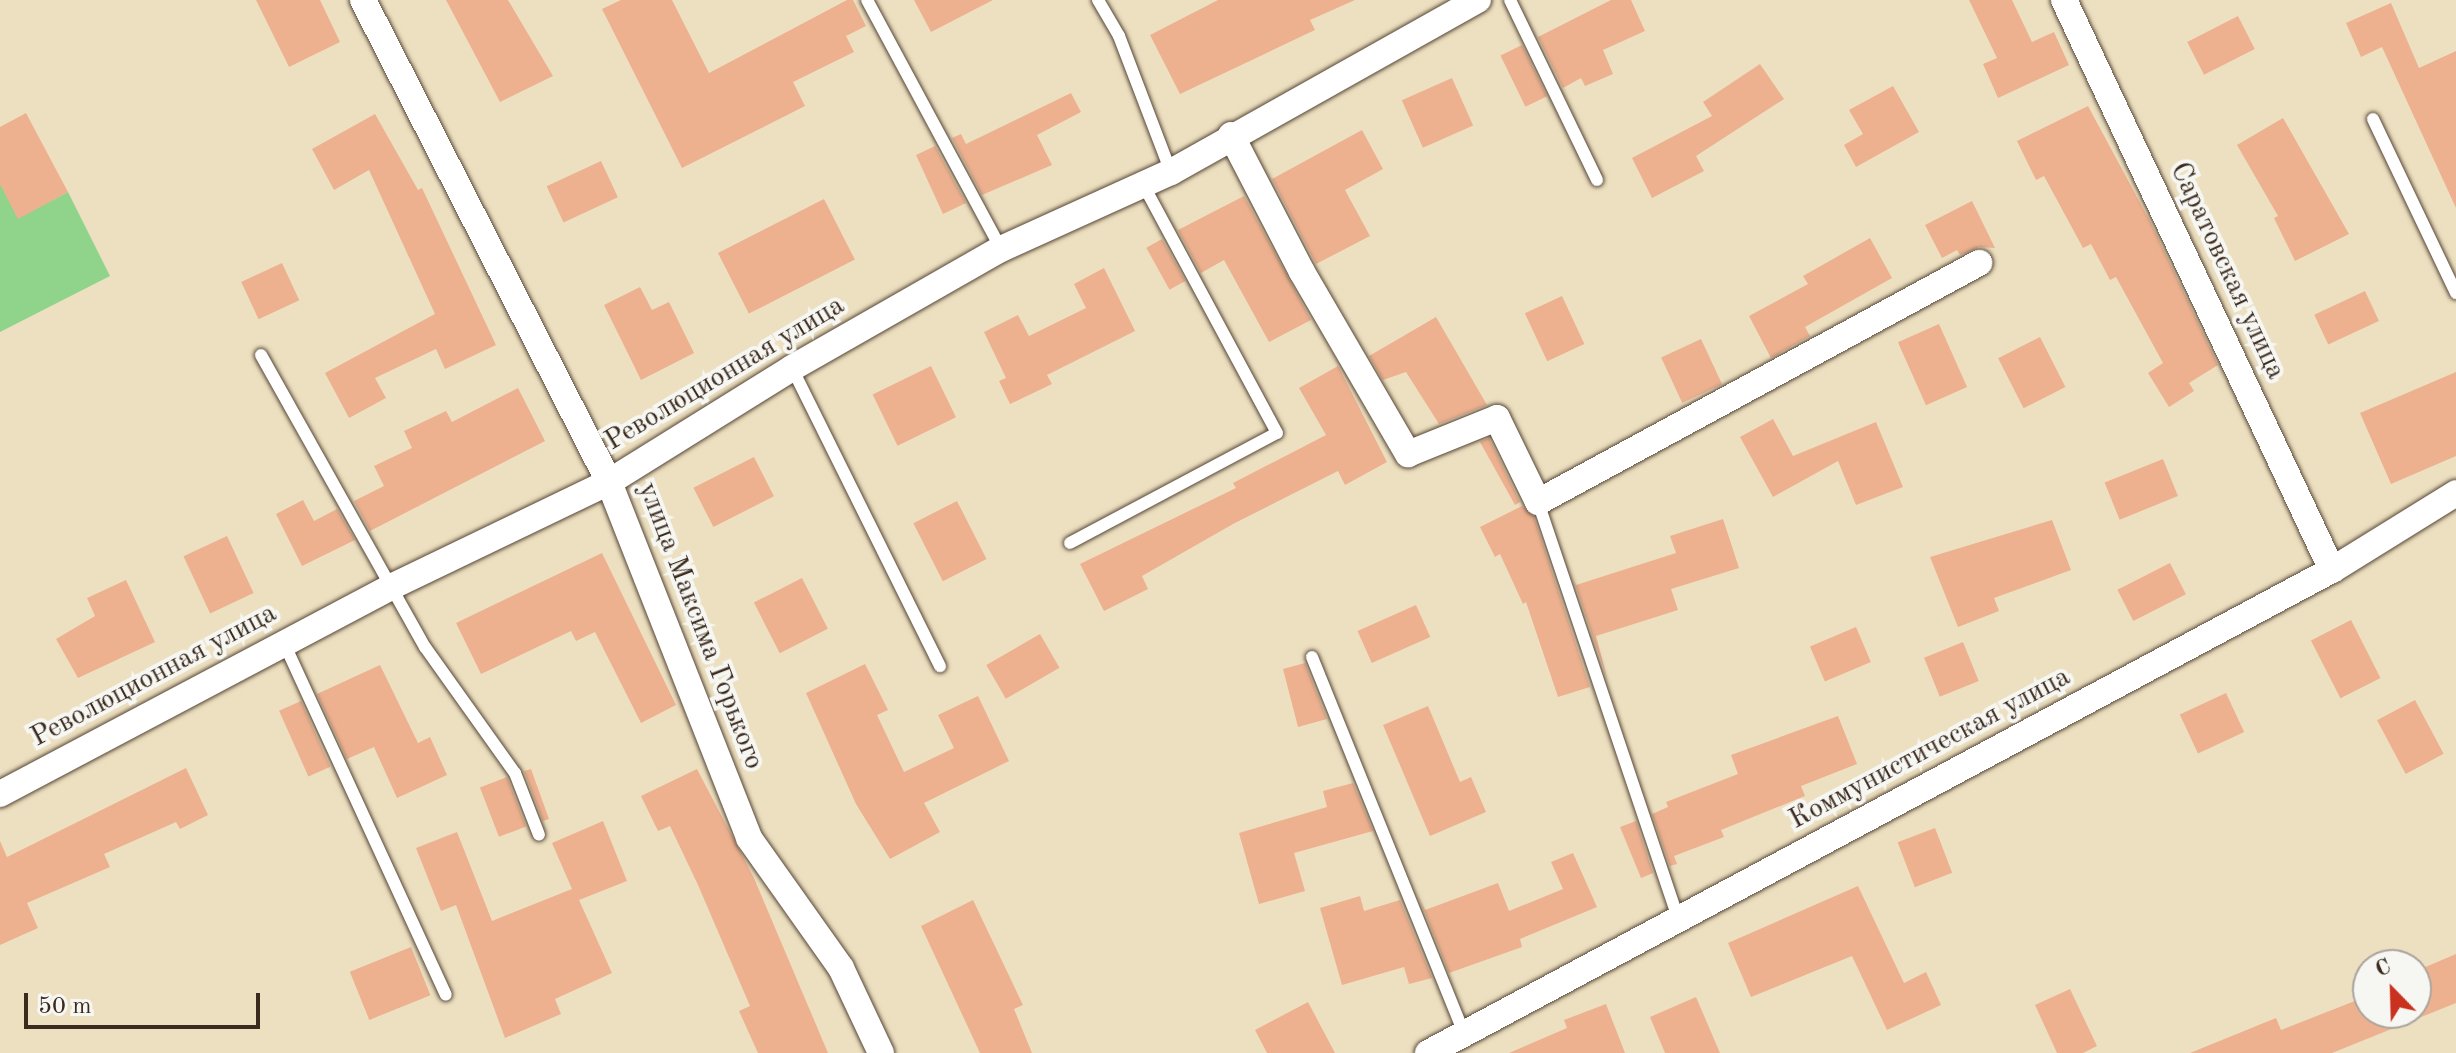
<!DOCTYPE html>
<meta charset="utf-8">
<style>
body{margin:0}
#map{position:relative;width:2456px;height:1053px;overflow:hidden;background:#ede0c0;font-family:"Old Standard TT",serif}
div>[style]{position:absolute}
[style*='--x']{left:calc(var(--x)*1px);top:calc(var(--y)*1px);width:calc(var(--w)*1px);rotate:calc(var(--a)*1deg)}
.green>*{inset:0;background:#90d38b}
.building>*{inset:0;background:#edb190;transform-origin:0 0}
.roads{filter:drop-shadow(0 0 2px #564536) drop-shadow(0 0 2px #564536)}
.lane>*{height:12px;margin:-6px;padding:0 6px;transform-origin:6px;border-radius:6px;background:#fff}
.street>*{height:26px;margin:-13px;padding:0 13px;transform-origin:13px;border-radius:13px;background:#fff}
span{translate:-50% -50%;white-space:nowrap;text-align:center;line-height:1.15;-webkit-text-stroke:8px #f6f6f2;paint-order:stroke}
.street-label{font-size:28px;color:#3b2a1e}
.north{position:absolute;left:2352px;top:949px;width:80px;height:80px;box-sizing:border-box;background:#f6f6f2;border:2px solid #aba49d;border-radius:50%;rotate:337deg;font-size:22px;font-weight:700;line-height:32px;text-align:center;color:#3b2a1e}
.north::after{content:'';display:block;margin:auto;width:28px;height:36px;background:#c8321e;clip-path:polygon(50% 0,100% 100%,50% 72%,0 100%)}
.scale{position:absolute;left:24px;top:993px;width:236px;height:36px;box-sizing:border-box;border:4px solid #3b2a1e;border-top:0;padding-left:10px;font-size:24px;line-height:28px;white-space:nowrap;color:#3b2a1e;-webkit-text-stroke:6px #f6f6f2;paint-order:stroke}
</style>
<div id="map">
<div class="green">
<i style="clip-path:polygon(0 183px,18px 218px,68px 192px,110px 276px,0 332px)"></i>
</div>
<div class="building">
<i style="clip-path:polygon(256px 0,320px 0,340px 42px,289px 67px)"></i>
<i style="clip-path:polygon(446px 0,508px 0,553px 76px,500px 102px)"></i>
<i style="clip-path:polygon(621px 0,672px 0,709px 73px,847px 0,853px 0,866px 26px,846px 36px,854px 52px,793px 82px,805px 106px,682px 168px,602px 9px)"></i>
<i style="clip-path:polygon(914px 0,993px 0,931px 32px)"></i>
<i style="clip-path:polygon(1218px 0,1355px 0,1310px 20px,1315px 30px,1180px 94px,1150px 35px)"></i>
<i style="clip-path:polygon(1611px 0,1631px 0,1645px 31px,1603px 50px,1613px 74px,1585px 86px,1581px 78px,1563px 88px,1538px 37px)"></i>
<i style="clip-path:polygon(1969px 0,2012px 0,2032px 42px,2054px 32px,2069px 65px,1998px 98px,1983px 64px,1997px 58px)"></i>
<i style="clip-path:polygon(2391px 3px,2419px 68px,2456px 51px,2456px 208px,2382px 47px,2361px 57px,2346px 23px)"></i>
<i style="left:2238px;top:16px;width:37px;height:57px;rotate:63deg"></i>
<i style="left:1522px;top:45px;width:57px;height:24px;rotate:64deg"></i>
<i style="clip-path:polygon(1760px 64px,1784px 99px,1696px 156px,1704px 171px,1652px 198px,1632px 158px,1712px 116px,1703px 102px)"></i>
<i style="left:1452px;top:78px;width:52px;height:55px;rotate:66deg"></i>
<i style="clip-path:polygon(1893px 86px,1919px 132px,1856px 167px,1844px 145px,1863px 134px,1849px 110px)"></i>
<i style="clip-path:polygon(1071px 93px,1081px 112px,1037px 135px,1052px 165px,982px 195px,952px 138px,961px 134px,966px 144px)"></i>
<i style="clip-path:polygon(2088px 106px,2151px 223px,2218px 365px,2189px 383px,2194px 391px,2169px 407px,2148px 373px,2163px 363px,2116px 277px,2110px 280px,2091px 244px,2083px 248px,2044px 176px,2036px 180px,2017px 141px)"></i>
<i style="clip-path:polygon(26px 113px,68px 192px,18px 219px,0 184px,0 127px)"></i>
<i style="clip-path:polygon(375px 114px,418px 190px,422px 188px,496px 345px,445px 369px,436px 349px,375px 378px,386px 398px,349px 418px,325px 373px,435px 314px,369px 170px,334px 190px,312px 149px)"></i>
<i style="clip-path:polygon(2283px 118px,2349px 234px,2295px 261px,2274px 218px,2278px 216px,2237px 145px)"></i>
<i style="clip-path:polygon(1362px 130px,1383px 169px,1345px 190px,1370px 236px,1316px 264px,1272px 179px)"></i>
<i style="clip-path:polygon(935px 146px,966px 203px,943px 214px,916px 155px)"></i>
<i style="left:601px;top:161px;width:40px;height:60px;rotate:65deg"></i>
<i style="clip-path:polygon(1244px 196px,1311px 320px,1269px 342px,1224px 260px,1201px 273px,1178px 230px)"></i>
<i style="left:824px;top:199px;width:68px;height:119px;rotate:63deg"></i>
<i style="clip-path:polygon(1972px 201px,1995px 248px,1979px 247px,1960px 255px,1957px 250px,1942px 258px,1925px 225px)"></i>
<i style="clip-path:polygon(1870px 238px,1892px 278px,1805px 327px,1810px 336px,1771px 358px,1749px 316px,1808px 284px,1803px 276px)"></i>
<i style="left:1162px;top:239px;width:48px;height:18px;rotate:61deg"></i>
<i style="left:282px;top:263px;width:41px;height:45px;rotate:65deg"></i>
<i style="clip-path:polygon(1104px 268px,1135px 331px,1047px 375px,1052px 384px,1010px 404px,999px 381px,1006px 378px,984px 332px,1018px 315px,1029px 336px,1086px 308px,1074px 284px)"></i>
<i style="clip-path:polygon(640px 287px,652px 310px,669px 302px,694px 353px,641px 380px,604px 305px)"></i>
<i style="left:2365px;top:291px;width:33px;height:56px;rotate:65deg"></i>
<i style="left:1562px;top:296px;width:53px;height:41px;rotate:65deg"></i>
<i style="clip-path:polygon(1436px 317px,1487px 405px,1439px 424px,1406px 372px,1383px 380px,1369px 356px)"></i>
<i style="left:1939px;top:324px;width:69px;height:45px;rotate:66deg"></i>
<i style="left:2040px;top:337px;width:56px;height:47px;rotate:63deg"></i>
<i style="left:1701px;top:339px;width:50px;height:44px;rotate:65deg"></i>
<i style="left:931px;top:366px;width:57px;height:65px;rotate:64deg"></i>
<i style="clip-path:polygon(1338px 366px,1387px 462px,1345px 485px,1338px 471px,1233px 524px,1142px 576px,1148px 589px,1104px 611px,1080px 564px,1236px 488px,1233px 483px,1326px 435px,1299px 388px)"></i>
<i style="clip-path:polygon(2456px 372px,2456px 456px,2391px 484px,2360px 413px)"></i>
<i style="clip-path:polygon(518px 388px,545px 441px,370px 531px,354px 501px,384px 486px,374px 466px,412px 448px,404px 431px,446px 411px,452px 422px)"></i>
<i style="clip-path:polygon(1773px 419px,1793px 456px,1876px 422px,1903px 487px,1856px 505px,1838px 461px,1773px 497px,1740px 437px)"></i>
<i style="clip-path:polygon(1489px 438px,1520px 502px,1515px 505px,1480px 442px)"></i>
<i style="left:754px;top:457px;width:44px;height:68px;rotate:63deg"></i>
<i style="left:2163px;top:459px;width:40px;height:63px;rotate:68deg"></i>
<i style="clip-path:polygon(303px 500px,314px 521px,337px 509px,355px 540px,302px 566px,276px 514px)"></i>
<i style="left:957px;top:501px;width:65px;height:49px;rotate:63deg"></i>
<i style="clip-path:polygon(1522px 506px,1534px 517px,1590px 687px,1558px 697px,1526px 602px,1523px 604px,1500px 554px,1495px 557px,1480px 527px)"></i>
<i style="clip-path:polygon(1723px 519px,1739px 568px,1671px 589px,1678px 610px,1596px 636px,1608px 681px,1574px 581px,1576px 585px,1676px 553px,1670px 536px)"></i>
<i style="clip-path:polygon(2052px 520px,2071px 570px,1994px 598px,1999px 611px,1958px 627px,1930px 557px)"></i>
<i style="left:227px;top:536px;width:63px;height:48px;rotate:65deg"></i>
<i style="clip-path:polygon(602px 553px,676px 705px,641px 723px,595px 632px,576px 641px,571px 631px,481px 674px,456px 623px)"></i>
<i style="left:2170px;top:563px;width:35px;height:59px;rotate:63deg"></i>
<i style="left:802px;top:578px;width:57px;height:54px;rotate:63deg"></i>
<i style="clip-path:polygon(126px 580px,155px 642px,78px 678px,56px 639px,95px 616px,87px 598px)"></i>
<i style="left:1416px;top:605px;width:35px;height:64px;rotate:66deg"></i>
<i style="left:2351px;top:620px;width:65px;height:45px;rotate:63deg"></i>
<i style="left:1856px;top:627px;width:38px;height:50px;rotate:67deg"></i>
<i style="left:1040px;top:634px;width:39px;height:62px;rotate:60deg"></i>
<i style="left:1963px;top:642px;width:42px;height:42px;rotate:68deg"></i>
<i style="clip-path:polygon(1305px 663px,1327px 719px,1298px 727px,1283px 669px)"></i>
<i style="clip-path:polygon(865px 664px,888px 710px,877px 715px,904px 772px,954px 748px,938px 715px,978px 696px,1009px 761px,924px 803px,940px 832px,890px 859px,856px 804px,806px 693px)"></i>
<i style="clip-path:polygon(380px 665px,418px 743px,430px 737px,447px 775px,397px 798px,374px 747px,347px 759px,317px 694px)"></i>
<i style="left:2226px;top:693px;width:43px;height:51px;rotate:65deg"></i>
<i style="left:2415px;top:700px;width:61px;height:43px;rotate:62deg"></i>
<i style="left:301px;top:701px;width:72px;height:24px;rotate:66deg"></i>
<i style="clip-path:polygon(1428px 706px,1460px 782px,1471px 777px,1486px 812px,1430px 836px,1383px 725px)"></i>
<i style="clip-path:polygon(1838px 716px,1857px 764px,1801px 786px,1805px 796px,1721px 830px,1724px 837px,1674px 856px,1677px 864px,1670px 866px,1652px 814px,1668px 807px,1666px 802px,1738px 774px,1731px 755px)"></i>
<i style="clip-path:polygon(186px 768px,208px 815px,180px 829px,176px 822px,104px 854px,110px 867px,27px 903px,38px 928px,0 945px,0 841px,7px 857px)"></i>
<i style="clip-path:polygon(531px 769px,549px 819px,543px 821px,524px 771px)"></i>
<i style="clip-path:polygon(697px 769px,754px 878px,828px 1053px,758px 1053px,739px 1011px,750px 1006px,698px 885px,670px 826px,658px 831px,641px 796px)"></i>
<i style="left:507px;top:777px;width:53px;height:29px;rotate:69deg"></i>
<i style="clip-path:polygon(1353px 783px,1373px 831px,1294px 853px,1305px 891px,1259px 904px,1239px 833px,1327px 807px,1323px 791px)"></i>
<i style="clip-path:polygon(603px 821px,627px 881px,579px 900px,612px 973px,555px 999px,561px 1014px,505px 1038px,456px 905px,441px 911px,416px 848px,457px 832px,492px 921px,572px 889px,552px 843px)"></i>
<i style="clip-path:polygon(1636px 821px,1653px 873px,1641px 878px,1620px 827px)"></i>
<i style="left:1935px;top:828px;width:48px;height:40px;rotate:69deg"></i>
<i style="clip-path:polygon(1573px 853px,1597px 907px,1520px 939px,1522px 947px,1449px 973px,1418px 895px,1425px 910px,1498px 883px,1509px 911px,1563px 889px,1551px 862px)"></i>
<i style="clip-path:polygon(1858px 886px,1904px 983px,1926px 972px,1941px 1005px,1887px 1030px,1852px 956px,1751px 997px,1728px 943px)"></i>
<i style="clip-path:polygon(1360px 896px,1364px 911px,1400px 900px,1432px 978px,1409px 984px,1404px 967px,1342px 985px,1320px 908px)"></i>
<i style="clip-path:polygon(973px 900px,1023px 1005px,1014px 1009px,1032px 1053px,980px 1053px,921px 926px)"></i>
<i style="left:411px;top:947px;width:52px;height:66px;rotate:68deg"></i>
<i style="clip-path:polygon(2456px 954px,2456px 1003px,2332px 1053px,2190px 1053px,2276px 1018px,2281px 1030px,2365px 997px,2368px 1013px,2416px 1013px,2416px 971px)"></i>
<i style="clip-path:polygon(2070px 989px,2097px 1046px,2083px 1053px,2057px 1053px,2035px 1005px)"></i>
<i style="clip-path:polygon(1696px 997px,1720px 1053px,1665px 1053px,1650px 1017px)"></i>
<i style="clip-path:polygon(1308px 1002px,1335px 1053px,1267px 1053px,1255px 1030px)"></i>
<i style="clip-path:polygon(1606px 1004px,1625px 1053px,1509px 1053px,1567px 1028px,1564px 1020px)"></i>
</div>
<div class="roads">
<div class="lane">
<i style="--x:867;--y:0;--w:283;--a:61.7"></i>
<i style="--x:1098;--y:0;--w:42;--a:59.7"></i>
<i style="--x:1119;--y:36;--w:146;--a:69.1"></i>
<i style="--x:1510;--y:0;--w:200;--a:64.2"></i>
<i style="--x:2373;--y:119;--w:193;--a:64.5"></i>
<i style="--x:261;--y:355;--w:335;--a:60.7"></i>
<i style="--x:425;--y:647;--w:155;--a:54.5"></i>
<i style="--x:515;--y:773;--w:66;--a:68.8"></i>
<i style="--x:792;--y:368;--w:333;--a:63.6"></i>
<i style="--x:1538;--y:502;--w:440;--a:71.4"></i>
<i style="--x:1070;--y:543;--w:234;--a:-28"></i>
<i style="--x:1277;--y:433;--w:285;--a:-118.3"></i>
<i style="--x:284;--y:643;--w:387;--a:65.3"></i>
<i style="--x:1312;--y:657;--w:406;--a:68"></i>
</div>
<div class="street">
<i style="--x:363;--y:0;--w:541;--a:62.96"></i>
<i style="--x:609;--y:482;--w:383;--a:68.5"></i>
<i style="--x:749;--y:838;--w:159;--a:54.7"></i>
<i style="--x:841;--y:968;--w:94;--a:64.8"></i>
<i style="--x:2064;--y:0;--w:630;--a:64.82"></i>
<i style="--x:1231;--y:135;--w:154;--a:62.6"></i>
<i style="--x:1302;--y:272;--w:211;--a:59.8"></i>
<i style="--x:1408;--y:454;--w:96;--a:-22"></i>
<i style="--x:1497;--y:418;--w:93;--a:64"></i>
<i style="--x:1538;--y:502;--w:502;--a:-28.46"></i>
<i style="--x:0;--y:794;--w:445;--a:-27.9"></i>
<i style="--x:393;--y:586;--w:240;--a:-25.7"></i>
<i style="--x:609;--y:482;--w:216;--a:-31.9"></i>
<i style="--x:792;--y:368;--w:241;--a:-29.7"></i>
<i style="--x:1001;--y:249;--w:187;--a:-24.4"></i>
<i style="--x:1171;--y:172;--w:352;--a:-29.3"></i>
<i style="--x:1428;--y:1053;--w:1025;--a:-28.12"></i>
<i style="--x:2332;--y:570;--w:146;--a:-31.8"></i>
</div>
</div>
<div class="street-label">
<span style="left:2227px;top:271px;rotate:65deg">Саратовская улица</span>
<span style="left:725px;top:374px;rotate:-31deg">Революционная улица</span>
<span style="left:700px;top:626px;rotate:69deg">улица Максима Горького</span>
<span style="left:154px;top:676px;rotate:-28deg">Революционная улица</span>
<span style="left:1930px;top:749px;rotate:-28deg">Коммунистическая улица</span>
</div>
<div class="north">С</div>
<div class="scale">50 m</div>
</div>
